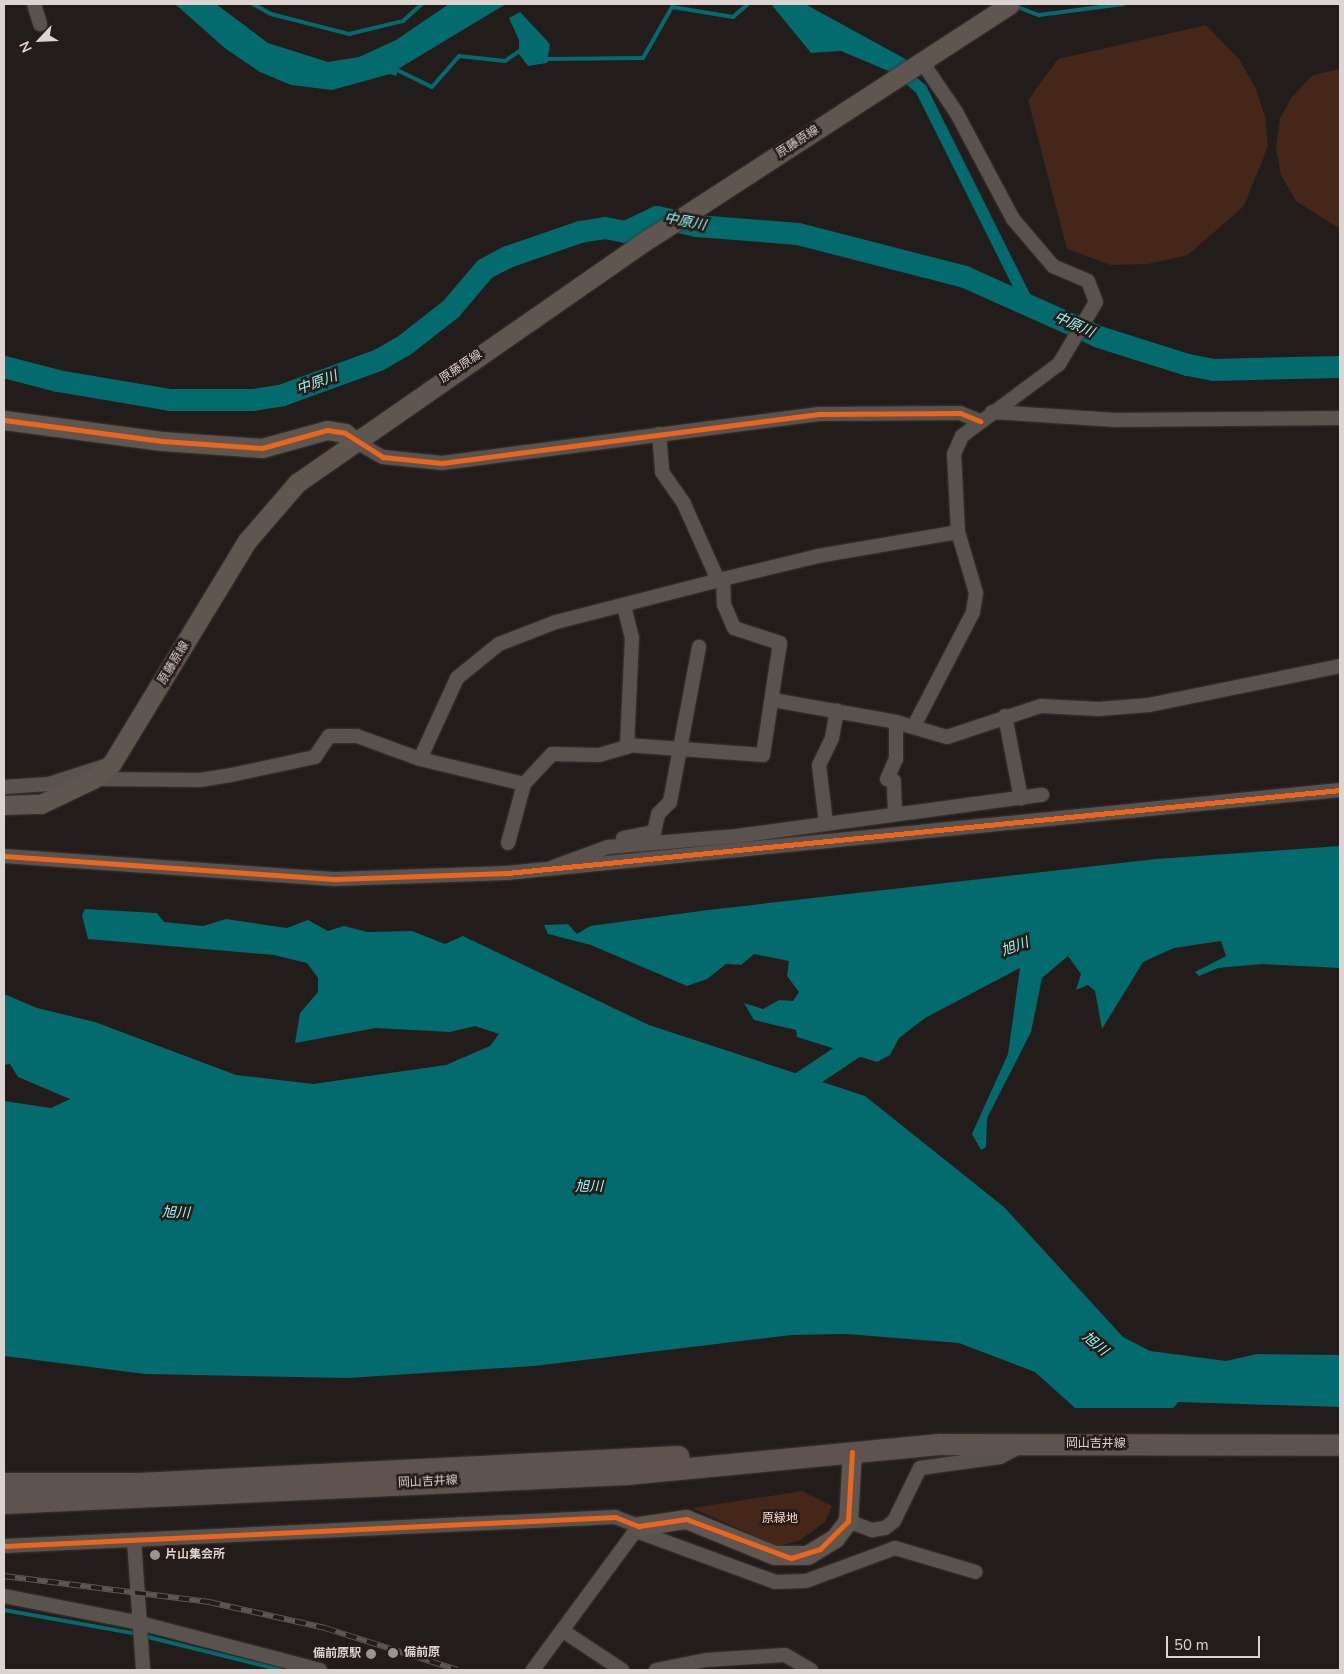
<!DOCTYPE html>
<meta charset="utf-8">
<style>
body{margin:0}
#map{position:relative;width:1344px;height:1674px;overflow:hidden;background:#221c1a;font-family:"Nunito Sans","Noto Sans JP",sans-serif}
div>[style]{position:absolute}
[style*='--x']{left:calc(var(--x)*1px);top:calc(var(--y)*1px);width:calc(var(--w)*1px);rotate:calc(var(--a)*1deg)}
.green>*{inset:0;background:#452719}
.water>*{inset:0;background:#036a6e}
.stream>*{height:4px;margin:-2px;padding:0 2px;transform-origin:2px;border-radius:2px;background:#036a6e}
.canal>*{height:12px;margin:-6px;padding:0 6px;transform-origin:6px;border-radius:6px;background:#036a6e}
.river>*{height:22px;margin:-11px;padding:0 11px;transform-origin:11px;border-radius:11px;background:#036a6e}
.roads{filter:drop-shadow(0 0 1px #3b3734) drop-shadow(0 0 1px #3b3734)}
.street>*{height:14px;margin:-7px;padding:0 7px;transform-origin:7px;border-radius:7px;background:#5a534d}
.secondary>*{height:19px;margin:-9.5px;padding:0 9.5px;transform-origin:9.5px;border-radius:9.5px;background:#5f5650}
.primary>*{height:21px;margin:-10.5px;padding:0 10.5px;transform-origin:10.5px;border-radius:10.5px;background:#5e534e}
.rail>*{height:5.5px;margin-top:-2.75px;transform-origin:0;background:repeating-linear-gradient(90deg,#261b16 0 11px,#5d5753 0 22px);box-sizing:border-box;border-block:1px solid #5d5753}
.cycleway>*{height:5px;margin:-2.5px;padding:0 2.5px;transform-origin:2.5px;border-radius:2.5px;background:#eb651d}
.dots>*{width:14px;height:14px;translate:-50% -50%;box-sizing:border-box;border:2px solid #261b16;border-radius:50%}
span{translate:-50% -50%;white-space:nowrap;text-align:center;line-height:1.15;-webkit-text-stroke:5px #261b16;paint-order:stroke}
.street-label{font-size:12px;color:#dcd4d1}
.park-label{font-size:12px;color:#ffdbca}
.poi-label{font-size:12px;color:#dcd4d1;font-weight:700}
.left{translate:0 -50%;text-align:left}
.right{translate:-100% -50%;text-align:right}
.water-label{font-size:14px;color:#95f6fa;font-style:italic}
.frame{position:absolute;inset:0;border:5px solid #dcd4d1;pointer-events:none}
.north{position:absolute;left:15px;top:15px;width:50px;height:50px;-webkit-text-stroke:4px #261b16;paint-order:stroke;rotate:245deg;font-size:14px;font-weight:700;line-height:20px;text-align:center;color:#dcd4d1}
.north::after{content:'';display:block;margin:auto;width:18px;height:22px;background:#dcd4d1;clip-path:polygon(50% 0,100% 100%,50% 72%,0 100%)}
.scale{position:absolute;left:1166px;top:1636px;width:94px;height:22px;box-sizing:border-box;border:2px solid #dcd4d1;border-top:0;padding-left:6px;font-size:15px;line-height:18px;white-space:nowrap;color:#dcd4d1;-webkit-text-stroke:4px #261b16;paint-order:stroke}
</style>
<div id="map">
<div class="green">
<i style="clip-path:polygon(1206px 25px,1239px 59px,1255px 87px,1265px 116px,1268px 146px,1244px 206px,1188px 255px,1148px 264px,1111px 265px,1067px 249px,1028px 100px,1058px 59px)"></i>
<i style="clip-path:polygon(1340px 69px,1340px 229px,1296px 201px,1281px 175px,1276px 147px,1280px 119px,1291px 98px,1313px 75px)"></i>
<i style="clip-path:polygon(802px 1491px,832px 1506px,825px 1522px,799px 1541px,778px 1546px,692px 1508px)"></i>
</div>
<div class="water">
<i style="clip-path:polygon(175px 4px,216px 4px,268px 43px,328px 62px,359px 57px,396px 40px,449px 4px,506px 4px,398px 69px,396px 76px,390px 74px,332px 90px,291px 85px,260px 72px,226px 49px)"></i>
<i style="clip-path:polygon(771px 4px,805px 4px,909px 61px,891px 72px,841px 51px,811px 53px)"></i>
<i style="clip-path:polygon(520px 12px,550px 44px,547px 63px,528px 66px,519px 54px,519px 40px,509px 18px)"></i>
<i style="clip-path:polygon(1340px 846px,1340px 968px,1262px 964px,1218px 968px,1199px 976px,1195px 972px,1226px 956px,1221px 941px,1174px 948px,1143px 962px,1102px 1029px,1095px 991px,1088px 985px,1076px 990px,1081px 974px,1068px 956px,1042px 978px,1031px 1032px,987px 1118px,986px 1147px,981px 1150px,972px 1134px,1008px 1054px,1020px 968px,925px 1018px,899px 1038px,890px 1055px,877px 1062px,797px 1037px,796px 1030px,754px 1020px,744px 1003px,763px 1009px,779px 1000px,793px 1001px,799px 992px,787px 976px,789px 961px,754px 954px,741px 965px,726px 964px,707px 979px,687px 986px,591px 945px,548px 934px,544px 925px,568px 924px,577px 934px,590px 926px,708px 910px,1156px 859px)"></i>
<i style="clip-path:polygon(85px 909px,157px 913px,164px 922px,203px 926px,226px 919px,287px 928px,308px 920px,328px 931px,344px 926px,367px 932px,412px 931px,445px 944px,463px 936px,649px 1025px,865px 1096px,1004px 1207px,1123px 1337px,1150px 1351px,1226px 1361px,1257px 1354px,1340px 1355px,1340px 1407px,1178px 1402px,1173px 1408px,1075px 1408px,1035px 1372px,959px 1343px,846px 1334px,792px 1335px,534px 1366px,348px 1378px,145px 1374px,4px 1356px,4px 1101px,51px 1108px,70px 1099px,18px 1077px,10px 1064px,4px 1065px,4px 994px,37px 1008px,95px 1022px,236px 1075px,313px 1084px,446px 1065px,490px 1046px,499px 1034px,475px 1026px,450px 1032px,376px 1028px,295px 1043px,300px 1013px,318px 992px,318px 978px,307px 963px,274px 955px,88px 939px,82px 915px)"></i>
</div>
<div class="stream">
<i style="--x:253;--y:4;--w:21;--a:29"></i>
<i style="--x:271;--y:14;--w:81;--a:14.4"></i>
<i style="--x:349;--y:34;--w:56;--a:-13.5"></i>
<i style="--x:403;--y:21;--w:25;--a:-42"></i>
<i style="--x:1015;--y:6;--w:26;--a:21"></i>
<i style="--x:1039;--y:15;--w:85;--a:-7.5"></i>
<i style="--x:544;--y:59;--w:99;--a:-0.6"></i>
<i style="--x:643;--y:58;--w:59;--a:-60.4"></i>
<i style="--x:672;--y:7;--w:62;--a:9.3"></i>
<i style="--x:733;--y:17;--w:20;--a:-41"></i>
<i style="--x:393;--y:68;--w:43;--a:26"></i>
<i style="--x:432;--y:87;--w:41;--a:-48.9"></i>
<i style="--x:459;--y:56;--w:46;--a:6.2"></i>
<i style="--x:505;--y:61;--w:19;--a:-35"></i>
<i style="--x:4;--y:1610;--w:135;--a:10.2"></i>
<i style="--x:144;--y:1636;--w:141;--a:13.9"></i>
</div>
<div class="canal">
<i style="--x:899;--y:70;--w:29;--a:41"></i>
<i style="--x:921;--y:89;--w:238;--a:63.5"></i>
</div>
<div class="river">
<i style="--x:4;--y:367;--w:56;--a:14.5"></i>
<i style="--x:58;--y:381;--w:114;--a:9.6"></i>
<i style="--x:170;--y:400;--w:83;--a:0"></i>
<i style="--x:253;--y:400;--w:30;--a:-9"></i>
<i style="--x:283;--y:395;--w:102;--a:-20"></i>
<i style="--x:379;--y:360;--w:30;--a:-30"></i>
<i style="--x:405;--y:345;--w:58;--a:-38"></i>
<i style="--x:451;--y:309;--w:52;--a:-49.6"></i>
<i style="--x:485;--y:269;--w:26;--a:-28"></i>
<i style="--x:508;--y:257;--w:76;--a:-19.1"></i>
<i style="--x:580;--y:232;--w:25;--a:-9"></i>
<i style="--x:605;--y:228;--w:21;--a:11"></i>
<i style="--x:626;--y:232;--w:34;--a:-26"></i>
<i style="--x:657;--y:217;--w:41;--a:12.7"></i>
<i style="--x:697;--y:226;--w:101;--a:4.5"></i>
<i style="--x:798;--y:234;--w:172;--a:14.4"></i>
<i style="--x:965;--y:277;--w:147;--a:24.1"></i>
<i style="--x:1099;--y:337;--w:93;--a:17.5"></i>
<i style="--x:1188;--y:365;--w:25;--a:11"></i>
<i style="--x:1213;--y:370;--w:127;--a:-1.4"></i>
<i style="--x:783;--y:1095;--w:106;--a:-33.8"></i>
</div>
<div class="roads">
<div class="street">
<i style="--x:34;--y:4;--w:21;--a:73"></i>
<i style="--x:992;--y:412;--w:124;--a:3.7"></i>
<i style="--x:1116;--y:420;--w:224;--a:-0.5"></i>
<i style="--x:659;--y:434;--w:38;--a:85"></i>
<i style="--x:662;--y:472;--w:39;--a:55"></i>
<i style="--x:684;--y:504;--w:83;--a:65.9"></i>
<i style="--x:353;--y:440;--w:34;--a:30"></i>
<i style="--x:383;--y:457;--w:59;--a:5.8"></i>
<i style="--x:442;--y:463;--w:380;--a:-7.4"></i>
<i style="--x:819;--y:414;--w:141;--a:-0.4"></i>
<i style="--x:960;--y:413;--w:22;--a:22"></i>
<i style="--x:773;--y:700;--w:125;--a:10.1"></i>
<i style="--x:896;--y:722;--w:53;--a:16.4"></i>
<i style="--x:947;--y:737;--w:99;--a:-18.3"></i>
<i style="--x:1041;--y:706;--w:58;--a:3"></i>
<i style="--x:1099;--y:709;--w:50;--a:-4.6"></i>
<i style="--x:1149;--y:705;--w:195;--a:-11.5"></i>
<i style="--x:1005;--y:716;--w:84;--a:79"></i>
<i style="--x:914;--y:726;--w:128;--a:-62.6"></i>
<i style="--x:973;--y:612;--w:19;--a:-81"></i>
<i style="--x:976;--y:593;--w:64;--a:-106.4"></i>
<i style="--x:958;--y:532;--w:78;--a:-92.9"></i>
<i style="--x:954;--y:454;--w:20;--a:-66"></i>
<i style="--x:962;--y:436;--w:121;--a:-36.6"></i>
<i style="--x:1059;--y:364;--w:72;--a:-59.2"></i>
<i style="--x:1096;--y:302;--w:22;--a:-111"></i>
<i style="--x:1088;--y:281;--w:38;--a:-157"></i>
<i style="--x:1053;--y:266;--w:62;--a:-130.4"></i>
<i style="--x:1013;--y:219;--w:121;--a:-118"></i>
<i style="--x:956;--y:112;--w:60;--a:-124.2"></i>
<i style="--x:627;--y:745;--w:136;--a:4.2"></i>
<i style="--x:763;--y:755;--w:113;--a:-81.4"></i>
<i style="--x:780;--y:643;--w:48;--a:-161.9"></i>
<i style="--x:734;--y:628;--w:25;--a:-113"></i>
<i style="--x:724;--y:605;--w:26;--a:-92"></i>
<i style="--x:420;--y:759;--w:89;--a:-65.4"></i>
<i style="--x:457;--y:678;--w:54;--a:-39"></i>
<i style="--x:499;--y:644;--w:61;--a:-21.1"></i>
<i style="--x:556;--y:622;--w:172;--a:-14.4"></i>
<i style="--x:723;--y:579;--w:98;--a:-13.6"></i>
<i style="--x:818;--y:556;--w:142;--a:-9.7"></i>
<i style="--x:93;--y:779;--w:107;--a:0.5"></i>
<i style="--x:200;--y:780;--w:31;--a:-9"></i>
<i style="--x:231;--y:775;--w:86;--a:-12.1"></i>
<i style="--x:315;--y:757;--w:25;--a:-56"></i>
<i style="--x:329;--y:736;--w:28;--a:0"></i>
<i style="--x:357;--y:736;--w:67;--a:20.1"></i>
<i style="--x:420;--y:759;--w:107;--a:13.5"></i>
<i style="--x:4;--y:787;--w:45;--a:-3.8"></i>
<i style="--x:49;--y:784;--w:59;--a:-17.8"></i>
<i style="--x:895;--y:814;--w:33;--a:-92"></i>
<i style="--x:894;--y:781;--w:7;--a:-164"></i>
<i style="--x:887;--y:779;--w:22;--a:-66"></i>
<i style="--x:896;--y:759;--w:37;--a:-90"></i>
<i style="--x:826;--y:823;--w:58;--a:-96.9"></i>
<i style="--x:819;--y:765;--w:30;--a:-64"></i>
<i style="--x:832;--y:738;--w:28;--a:-80"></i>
<i style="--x:623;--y:838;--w:32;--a:-11"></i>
<i style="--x:654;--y:832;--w:18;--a:-77"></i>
<i style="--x:658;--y:814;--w:17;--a:-45"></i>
<i style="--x:670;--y:802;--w:158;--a:-79.4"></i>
<i style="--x:508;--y:843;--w:61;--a:-74.8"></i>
<i style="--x:524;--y:784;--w:41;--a:-47"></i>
<i style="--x:552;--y:754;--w:47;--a:1.2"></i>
<i style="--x:599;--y:755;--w:29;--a:-16"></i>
<i style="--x:627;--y:747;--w:109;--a:-87.4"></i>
<i style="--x:632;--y:638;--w:34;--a:-104"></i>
<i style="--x:4;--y:856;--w:333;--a:4"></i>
<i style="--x:336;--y:879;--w:171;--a:-2"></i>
<i style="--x:507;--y:873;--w:837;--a:-5.69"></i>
<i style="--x:553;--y:867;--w:59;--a:-20"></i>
<i style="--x:608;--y:847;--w:129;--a:-4.9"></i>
<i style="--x:737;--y:836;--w:308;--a:-7.7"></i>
<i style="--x:848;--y:1521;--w:26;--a:21"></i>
<i style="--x:872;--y:1530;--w:13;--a:-9"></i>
<i style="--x:885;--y:1528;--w:11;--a:-38"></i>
<i style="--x:894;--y:1521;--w:59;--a:-63.9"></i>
<i style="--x:920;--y:1468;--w:81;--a:-7.8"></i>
<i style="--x:1000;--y:1457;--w:24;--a:-28"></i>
<i style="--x:636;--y:1531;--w:148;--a:20.1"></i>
<i style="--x:775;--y:1582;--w:31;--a:-2"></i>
<i style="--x:806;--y:1581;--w:95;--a:-20.3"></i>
<i style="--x:895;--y:1548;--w:84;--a:16.5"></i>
<i style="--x:134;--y:1540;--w:130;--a:86"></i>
<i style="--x:4;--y:1546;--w:612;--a:-2.72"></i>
<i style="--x:615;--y:1517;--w:26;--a:21"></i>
<i style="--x:639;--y:1526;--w:179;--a:126.4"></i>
<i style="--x:4;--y:1596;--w:139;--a:11.2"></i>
<i style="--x:140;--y:1623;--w:186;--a:14.6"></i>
<i style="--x:563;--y:1631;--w:71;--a:33.5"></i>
<i style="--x:656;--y:1670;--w:51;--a:-11.3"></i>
<i style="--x:706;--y:1660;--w:79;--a:-3.6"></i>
<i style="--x:785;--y:1655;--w:30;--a:30"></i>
</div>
<div class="secondary">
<i style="--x:4;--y:420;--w:159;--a:7.6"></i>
<i style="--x:162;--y:441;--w:100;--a:4"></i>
<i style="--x:262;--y:448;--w:67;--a:-15.5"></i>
<i style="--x:327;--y:430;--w:18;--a:9"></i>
<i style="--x:345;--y:433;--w:11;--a:41"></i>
<i style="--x:4;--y:805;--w:37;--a:-2"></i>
<i style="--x:41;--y:804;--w:58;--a:-25.7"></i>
<i style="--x:93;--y:779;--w:25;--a:-40"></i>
<i style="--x:112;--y:763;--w:260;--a:-58.7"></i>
<i style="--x:247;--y:541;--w:77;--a:-49.2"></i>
<i style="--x:297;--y:483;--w:430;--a:-34.8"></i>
<i style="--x:650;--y:238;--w:429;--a:-33"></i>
<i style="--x:639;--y:1526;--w:48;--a:-8.5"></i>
<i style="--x:686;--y:1519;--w:95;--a:22.2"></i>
<i style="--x:774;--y:1555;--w:33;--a:0"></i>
<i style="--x:807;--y:1555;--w:33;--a:-31"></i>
<i style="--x:835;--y:1538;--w:21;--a:-53"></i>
<i style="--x:848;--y:1521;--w:69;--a:-86.7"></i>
</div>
<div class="primary">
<i style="--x:4;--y:1483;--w:135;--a:0"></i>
<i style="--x:139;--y:1483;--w:540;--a:-2.87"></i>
<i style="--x:4;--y:1503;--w:624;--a:-2.67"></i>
<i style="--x:627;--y:1474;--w:313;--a:-5.5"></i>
<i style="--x:939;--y:1444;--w:401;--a:0.1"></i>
</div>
</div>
<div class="rail">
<i style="--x:4;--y:1576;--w:207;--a:7.2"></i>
<i style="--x:209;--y:1602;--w:119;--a:12.6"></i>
<i style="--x:325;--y:1628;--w:139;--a:17.5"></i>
</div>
<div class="cycleway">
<i style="--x:4;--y:420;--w:159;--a:7.6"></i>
<i style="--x:162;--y:441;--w:100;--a:4"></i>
<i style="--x:262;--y:448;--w:67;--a:-15.5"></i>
<i style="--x:327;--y:430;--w:18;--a:9"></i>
<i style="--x:345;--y:433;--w:45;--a:32.3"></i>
<i style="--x:383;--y:457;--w:59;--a:5.8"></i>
<i style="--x:442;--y:463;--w:380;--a:-7.4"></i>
<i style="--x:819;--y:414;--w:141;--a:-0.4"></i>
<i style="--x:960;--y:413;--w:22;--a:22"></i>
<i style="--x:4;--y:856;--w:333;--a:4"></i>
<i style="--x:336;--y:879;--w:171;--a:-2"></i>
<i style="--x:507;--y:873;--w:837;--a:-5.69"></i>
<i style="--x:4;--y:1546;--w:612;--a:-2.72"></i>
<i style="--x:615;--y:1517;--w:26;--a:21"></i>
<i style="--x:639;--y:1526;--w:48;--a:-8.5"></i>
<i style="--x:686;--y:1519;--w:112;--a:20.4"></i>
<i style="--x:791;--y:1558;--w:30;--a:-17"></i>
<i style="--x:820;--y:1549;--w:40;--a:-45"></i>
<i style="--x:848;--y:1521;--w:69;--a:-86.7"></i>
</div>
<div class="dots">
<i style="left:155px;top:1555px;background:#9b9491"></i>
<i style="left:393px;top:1653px;background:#9b9491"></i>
<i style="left:371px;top:1654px;background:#9b9491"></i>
</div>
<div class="street-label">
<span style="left:798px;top:142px;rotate:-33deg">原藤原線</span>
<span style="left:461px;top:367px;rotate:-34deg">原藤原線</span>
<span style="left:174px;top:663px;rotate:-59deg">原藤原線</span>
<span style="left:1096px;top:1444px">岡山吉井線</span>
<span style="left:428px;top:1482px;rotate:-3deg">岡山吉井線</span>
</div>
<div class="park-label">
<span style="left:780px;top:1519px">原緑地</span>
</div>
<div class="poi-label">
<span class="left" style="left:165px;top:1555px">片山集会所</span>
<span class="left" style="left:404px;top:1653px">備前原</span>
<span class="right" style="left:361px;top:1654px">備前原駅</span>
</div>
<div class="water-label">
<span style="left:685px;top:222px;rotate:11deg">中原川</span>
<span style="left:1074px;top:325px;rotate:24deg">中原川</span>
<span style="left:317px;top:383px;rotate:-20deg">中原川</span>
<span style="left:1015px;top:947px;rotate:-20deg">旭川</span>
<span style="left:589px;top:1187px">旭川</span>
<span style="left:176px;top:1213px;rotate:2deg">旭川</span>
<span style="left:1095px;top:1344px;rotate:40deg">旭川</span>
</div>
<div class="frame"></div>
<div class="north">N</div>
<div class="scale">50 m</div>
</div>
